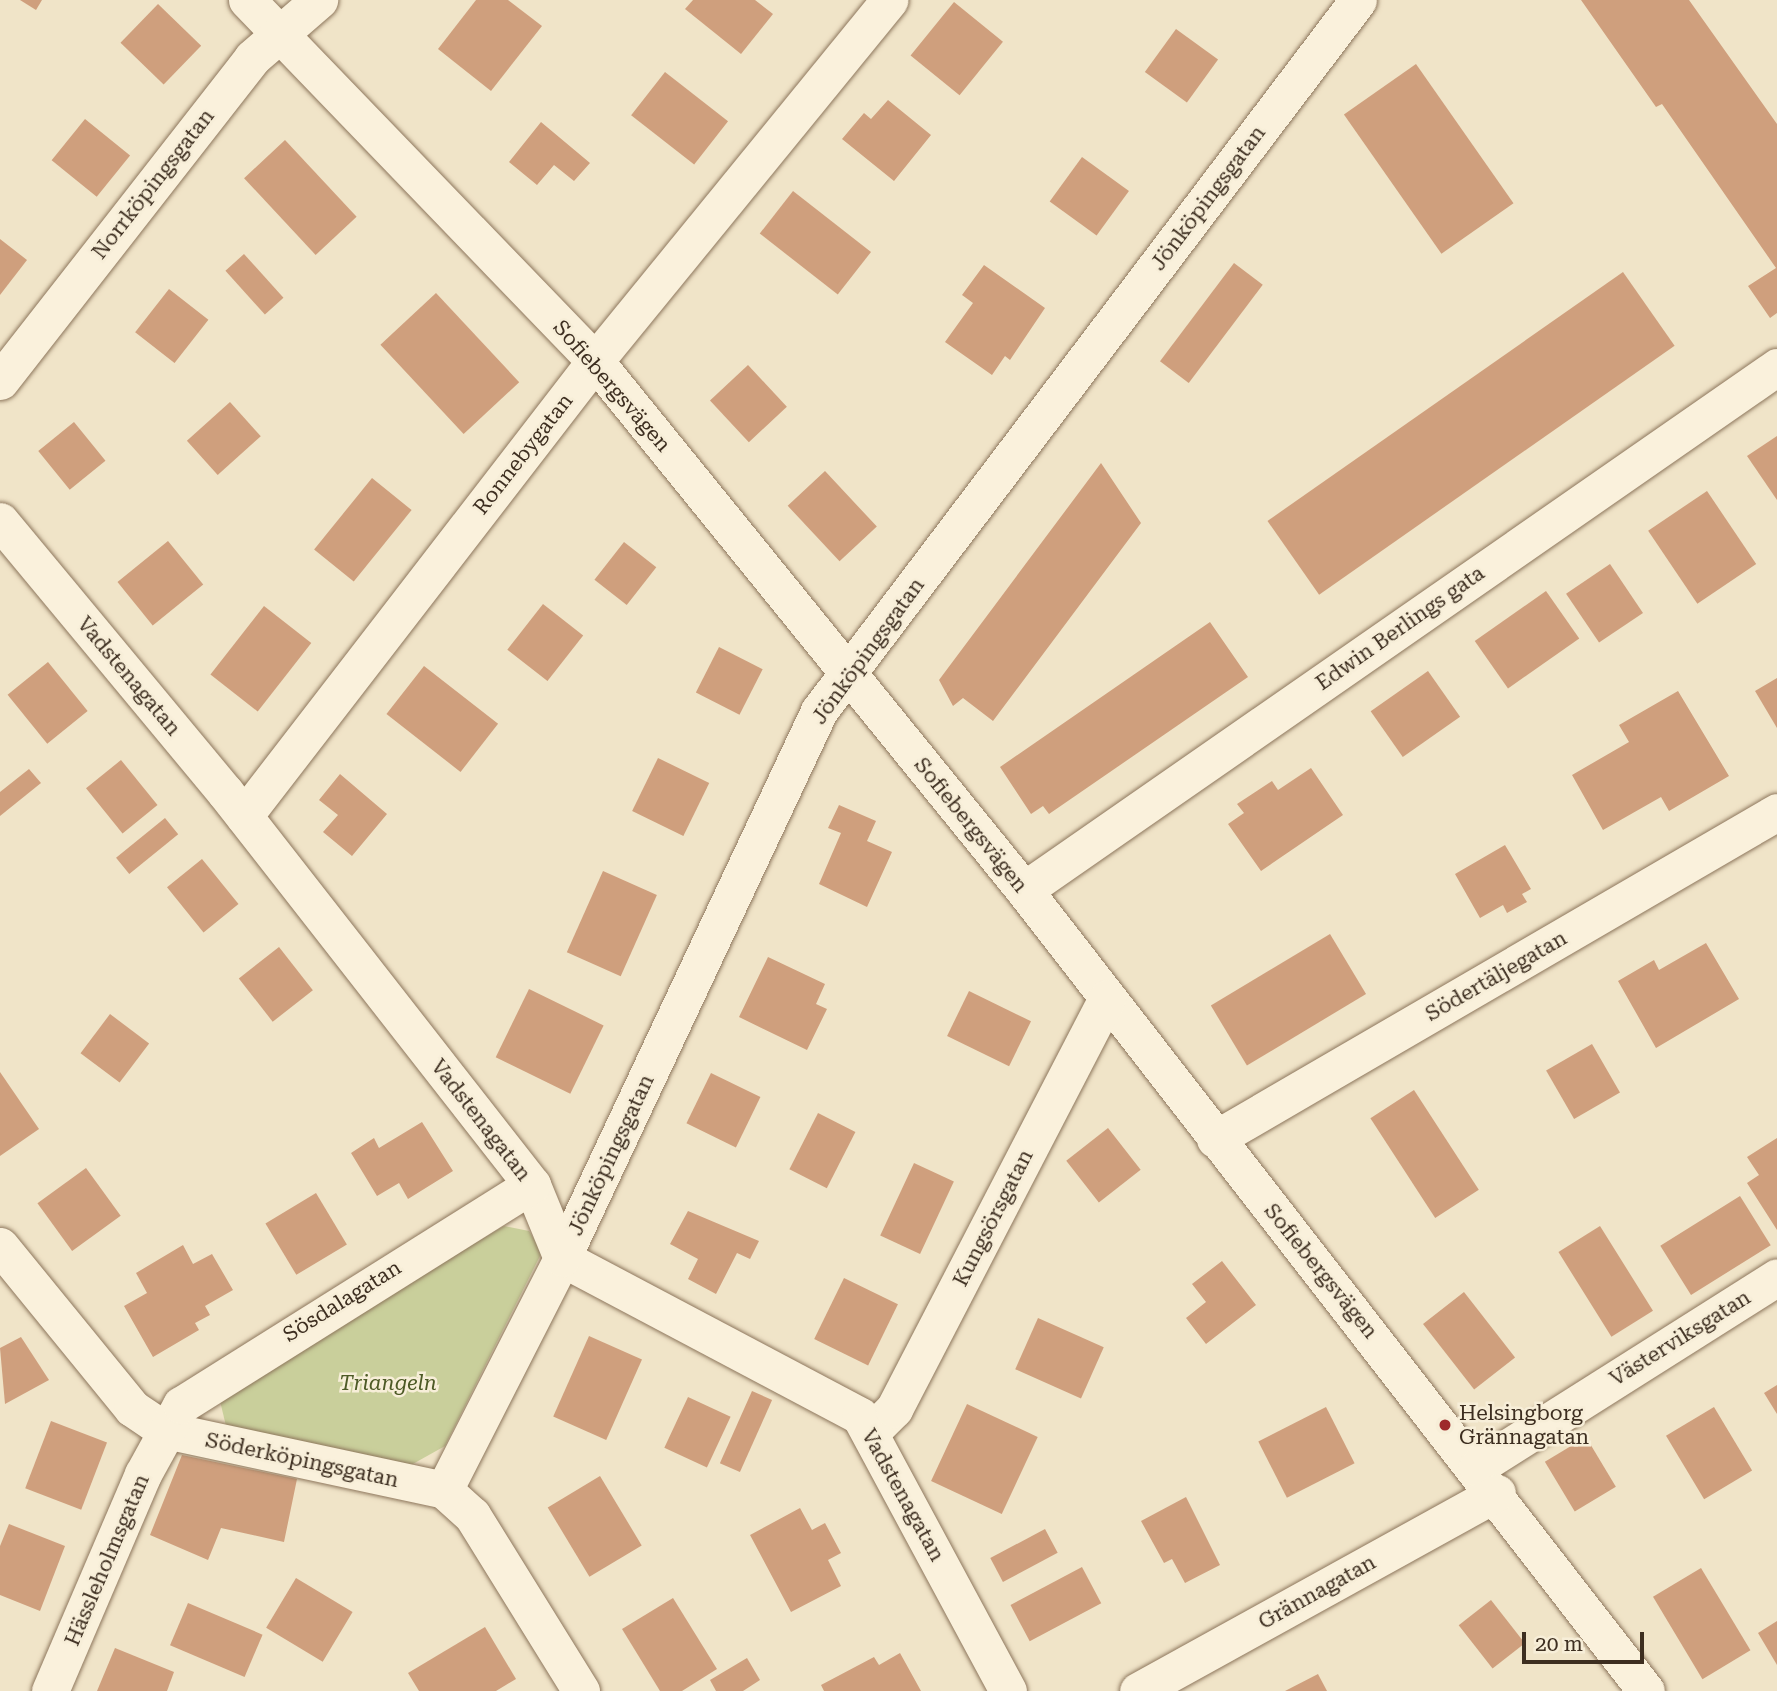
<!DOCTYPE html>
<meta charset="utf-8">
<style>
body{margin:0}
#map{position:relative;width:1777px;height:1691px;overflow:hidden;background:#f0e4c8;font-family:"Roboto Serif",serif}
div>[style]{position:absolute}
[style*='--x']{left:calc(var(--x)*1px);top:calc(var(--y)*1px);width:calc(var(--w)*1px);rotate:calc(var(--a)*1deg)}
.green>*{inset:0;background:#c9cf9b}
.building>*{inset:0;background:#cf9f7d;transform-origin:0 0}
.roads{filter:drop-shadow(0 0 2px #8d765c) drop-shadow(0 0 2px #8d765c)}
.street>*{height:37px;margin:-18.5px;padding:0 18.5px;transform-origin:18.5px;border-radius:18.5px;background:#faf1dc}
.dots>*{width:19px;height:19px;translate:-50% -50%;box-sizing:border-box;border:4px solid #f7eed8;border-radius:50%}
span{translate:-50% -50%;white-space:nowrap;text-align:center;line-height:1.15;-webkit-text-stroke:5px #f7eed8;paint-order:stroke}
.street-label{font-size:21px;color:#3d2e20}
.park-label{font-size:21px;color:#4d5a26;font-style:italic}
.poi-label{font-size:21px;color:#3d2e20}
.left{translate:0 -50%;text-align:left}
.scale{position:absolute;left:1522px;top:1632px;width:122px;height:32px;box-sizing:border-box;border:4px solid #3d2e20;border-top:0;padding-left:9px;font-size:21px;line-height:24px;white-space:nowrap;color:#3d2e20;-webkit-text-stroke:5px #f7eed8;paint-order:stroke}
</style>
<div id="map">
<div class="green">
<i style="clip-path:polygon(504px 1226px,529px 1231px,542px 1252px,445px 1446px,411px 1465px,226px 1426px,220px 1401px,229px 1388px)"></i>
</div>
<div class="building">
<i style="clip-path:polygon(20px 0,42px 0,36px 10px)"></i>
<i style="clip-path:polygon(476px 0,508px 0,542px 26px,491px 91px,438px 49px)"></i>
<i style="clip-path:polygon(693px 0,755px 0,773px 14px,741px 54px,685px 9px)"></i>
<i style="clip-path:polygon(1581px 0,1689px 0,1777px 124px,1777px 313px,1770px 318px,1748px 286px,1776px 268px,1662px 104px,1656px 107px)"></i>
<i style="left:954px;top:2px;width:63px;height:69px;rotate:39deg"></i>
<i style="left:158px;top:4px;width:60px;height:54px;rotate:44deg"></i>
<i style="left:1176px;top:29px;width:52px;height:53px;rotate:36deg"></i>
<i style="left:1416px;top:64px;width:170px;height:88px;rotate:55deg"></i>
<i style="left:665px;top:72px;width:80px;height:55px;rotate:38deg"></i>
<i style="clip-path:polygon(888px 100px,931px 135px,894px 181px,842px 139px,864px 113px,871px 119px)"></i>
<i style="left:85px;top:119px;width:58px;height:53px;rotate:39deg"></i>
<i style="clip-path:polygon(541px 122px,590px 163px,574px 181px,554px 165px,537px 185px,509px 162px)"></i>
<i style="left:285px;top:140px;width:105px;height:56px;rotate:47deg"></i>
<i style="left:1082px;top:157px;width:58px;height:55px;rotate:36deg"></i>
<i style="left:793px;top:191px;width:99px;height:54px;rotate:38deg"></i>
<i style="clip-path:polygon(0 239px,27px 260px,0 295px)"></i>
<i style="left:244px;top:254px;width:59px;height:25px;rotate:48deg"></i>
<i style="left:1234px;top:263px;width:36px;height:123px;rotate:37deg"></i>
<i style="clip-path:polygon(984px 265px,1045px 308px,1010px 360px,1005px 356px,992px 375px,945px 342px,973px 303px,962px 295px)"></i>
<i style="left:1623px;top:272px;width:90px;height:434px;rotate:55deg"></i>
<i style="left:169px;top:289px;width:50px;height:55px;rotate:38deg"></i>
<i style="left:436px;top:293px;width:122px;height:76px;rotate:47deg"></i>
<i style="left:748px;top:365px;width:57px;height:52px;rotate:47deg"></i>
<i style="left:230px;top:402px;width:46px;height:58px;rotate:48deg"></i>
<i style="left:74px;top:422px;width:50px;height:46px;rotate:51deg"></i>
<i style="clip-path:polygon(1777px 436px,1777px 500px,1747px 456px)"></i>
<i style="clip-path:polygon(1101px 463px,1141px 523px,993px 721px,963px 698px,953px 706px,939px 680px)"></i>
<i style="left:825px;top:471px;width:76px;height:51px;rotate:47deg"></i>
<i style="left:372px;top:478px;width:51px;height:92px;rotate:39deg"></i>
<i style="left:1707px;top:491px;width:88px;height:71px;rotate:56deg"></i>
<i style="left:168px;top:541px;width:56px;height:65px;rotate:51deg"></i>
<i style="left:624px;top:542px;width:41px;height:48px;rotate:38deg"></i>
<i style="left:1610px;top:564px;width:59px;height:53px;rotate:56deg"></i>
<i style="left:1546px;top:591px;width:58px;height:87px;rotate:55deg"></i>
<i style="left:543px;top:604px;width:51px;height:58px;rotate:38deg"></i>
<i style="left:264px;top:606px;width:60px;height:87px;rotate:38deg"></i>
<i style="clip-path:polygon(1210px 622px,1248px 677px,1049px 814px,1043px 806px,1031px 814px,1000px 767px)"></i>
<i style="left:719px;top:647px;width:49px;height:51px;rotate:27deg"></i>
<i style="left:48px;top:662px;width:63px;height:52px;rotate:51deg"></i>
<i style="left:424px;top:666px;width:94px;height:61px;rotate:38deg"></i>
<i style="left:1428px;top:671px;width:56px;height:70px;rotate:55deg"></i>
<i style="clip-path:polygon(1777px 678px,1777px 728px,1755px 691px)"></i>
<i style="clip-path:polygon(1678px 691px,1729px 776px,1669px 811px,1661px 797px,1603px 830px,1572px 775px,1629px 742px,1619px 725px)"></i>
<i style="left:658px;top:758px;width:57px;height:59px;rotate:26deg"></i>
<i style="left:121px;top:760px;width:58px;height:45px;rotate:51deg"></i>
<i style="clip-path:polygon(1311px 768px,1343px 815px,1261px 871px,1228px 824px,1244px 813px,1237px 804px,1272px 781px,1278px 790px)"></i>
<i style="clip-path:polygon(29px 769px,41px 783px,0 816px,0 792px)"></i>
<i style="clip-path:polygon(340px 774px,387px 814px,352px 856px,323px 832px,338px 815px,319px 800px)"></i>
<i style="clip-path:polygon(839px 805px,876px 821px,867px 841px,892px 852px,867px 907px,819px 884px,841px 833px,828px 828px)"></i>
<i style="left:165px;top:818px;width:21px;height:63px;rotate:51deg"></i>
<i style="clip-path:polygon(1505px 845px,1531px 889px,1522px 894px,1527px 902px,1507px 913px,1503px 905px,1480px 918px,1455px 874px)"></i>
<i style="left:202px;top:859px;width:58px;height:45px;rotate:51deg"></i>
<i style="left:603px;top:871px;width:59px;height:89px;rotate:24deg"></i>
<i style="left:1330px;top:934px;width:70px;height:139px;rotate:59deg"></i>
<i style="clip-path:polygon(1706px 943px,1739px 999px,1656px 1048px,1618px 981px,1654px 960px,1659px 970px)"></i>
<i style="left:279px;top:947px;width:55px;height:51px;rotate:52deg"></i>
<i style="clip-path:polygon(768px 957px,825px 984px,816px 1004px,827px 1009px,807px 1050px,739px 1017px)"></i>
<i style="left:529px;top:989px;width:83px;height:76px;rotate:26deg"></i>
<i style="left:969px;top:991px;width:69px;height:50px;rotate:26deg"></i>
<i style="left:110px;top:1014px;width:49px;height:49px;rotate:37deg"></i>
<i style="left:1592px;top:1044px;width:56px;height:53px;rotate:60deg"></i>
<i style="clip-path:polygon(0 1072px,39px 1129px,0 1156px)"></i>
<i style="left:711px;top:1073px;width:55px;height:56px;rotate:26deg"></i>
<i style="left:1414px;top:1090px;width:119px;height:52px;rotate:57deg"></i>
<i style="left:818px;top:1113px;width:42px;height:63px;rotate:27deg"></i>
<i style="clip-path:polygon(422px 1122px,453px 1171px,408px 1199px,399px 1183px,377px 1196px,351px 1153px,374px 1138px,379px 1148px)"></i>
<i style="left:1108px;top:1128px;width:53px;height:53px;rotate:52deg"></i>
<i style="clip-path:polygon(1777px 1138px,1777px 1230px,1747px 1183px,1759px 1175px,1747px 1157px)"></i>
<i style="left:914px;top:1163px;width:44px;height:80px;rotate:25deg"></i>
<i style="left:86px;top:1168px;width:59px;height:60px;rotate:54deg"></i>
<i style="left:316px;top:1193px;width:60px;height:59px;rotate:59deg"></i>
<i style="left:1740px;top:1196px;width:58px;height:94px;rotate:58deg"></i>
<i style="clip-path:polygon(688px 1211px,759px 1241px,750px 1259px,737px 1253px,716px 1294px,688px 1279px,698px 1259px,670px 1244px)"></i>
<i style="left:1600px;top:1226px;width:100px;height:49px;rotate:58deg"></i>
<i style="clip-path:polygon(183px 1245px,193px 1264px,212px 1254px,233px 1290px,205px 1306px,210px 1315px,195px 1323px,199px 1330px,153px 1357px,124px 1306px,147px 1293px,136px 1273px)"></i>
<i style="clip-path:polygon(1222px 1261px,1256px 1305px,1206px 1344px,1186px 1318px,1206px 1302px,1192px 1284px)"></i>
<i style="left:844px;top:1278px;width:60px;height:68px;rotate:26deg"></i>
<i style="left:1464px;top:1292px;width:83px;height:52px;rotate:52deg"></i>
<i style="left:1038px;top:1318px;width:72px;height:56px;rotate:24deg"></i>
<i style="left:589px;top:1336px;width:58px;height:88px;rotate:24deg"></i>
<i style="clip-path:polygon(21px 1337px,49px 1380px,5px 1404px,0 1348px)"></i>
<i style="clip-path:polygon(1777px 1385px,1777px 1414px,1764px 1393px)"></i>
<i style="left:752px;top:1391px;width:22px;height:79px;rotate:24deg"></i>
<i style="left:688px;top:1397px;width:47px;height:56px;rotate:25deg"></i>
<i style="left:967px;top:1404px;width:78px;height:85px;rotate:25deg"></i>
<i style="left:1326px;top:1407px;width:63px;height:76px;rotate:63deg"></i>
<i style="left:1714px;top:1407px;width:74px;height:56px;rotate:59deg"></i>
<i style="left:51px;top:1421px;width:60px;height:72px;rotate:21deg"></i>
<i style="left:1586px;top:1437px;width:58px;height:48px;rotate:59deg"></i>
<i style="clip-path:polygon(182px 1455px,297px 1479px,284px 1542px,221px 1528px,208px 1560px,150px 1535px)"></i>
<i style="left:600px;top:1476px;width:81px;height:61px;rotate:59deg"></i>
<i style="clip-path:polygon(1186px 1497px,1220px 1565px,1185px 1583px,1172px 1559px,1164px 1563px,1141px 1521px)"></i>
<i style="clip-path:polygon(800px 1508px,812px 1530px,825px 1523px,841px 1553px,828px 1560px,841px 1586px,791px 1612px,750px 1535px)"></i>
<i style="clip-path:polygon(9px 1524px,65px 1546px,40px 1611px,0 1595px,0 1546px)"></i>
<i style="left:1045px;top:1529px;width:27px;height:62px;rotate:62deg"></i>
<i style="left:1082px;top:1567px;width:41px;height:81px;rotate:62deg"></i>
<i style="left:1701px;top:1568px;width:96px;height:56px;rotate:59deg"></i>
<i style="left:296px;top:1578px;width:66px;height:58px;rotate:31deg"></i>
<i style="clip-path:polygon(673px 1598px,717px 1669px,682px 1691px,660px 1691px,622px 1629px)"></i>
<i style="left:1491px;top:1600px;width:55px;height:41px;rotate:52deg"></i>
<i style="left:188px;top:1603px;width:81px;height:46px;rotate:23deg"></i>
<i style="clip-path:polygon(1777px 1621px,1777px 1665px,1758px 1633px)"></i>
<i style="clip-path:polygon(485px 1627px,516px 1679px,496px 1691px,419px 1691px,408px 1673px)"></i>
<i style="clip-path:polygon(115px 1648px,174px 1672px,167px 1691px,97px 1691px)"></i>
<i style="clip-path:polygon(900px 1653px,921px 1691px,824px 1691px,821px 1685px,874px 1657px,879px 1665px)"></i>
<i style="clip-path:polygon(747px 1658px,760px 1680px,743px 1691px,716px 1691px,710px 1680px)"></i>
<i style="clip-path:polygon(1318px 1674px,1327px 1691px,1285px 1691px)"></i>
</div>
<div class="roads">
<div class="street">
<i style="--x:247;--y:0;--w:501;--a:46.05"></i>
<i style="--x:595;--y:361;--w:681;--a:50.96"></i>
<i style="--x:1024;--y:890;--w:1014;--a:52.17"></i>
<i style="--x:0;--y:381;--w:410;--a:-52"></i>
<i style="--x:252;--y:58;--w:89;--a:-40.9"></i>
<i style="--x:0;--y:521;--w:352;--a:50.3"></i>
<i style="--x:225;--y:792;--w:499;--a:52"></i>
<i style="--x:532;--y:1185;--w:79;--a:67.7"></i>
<i style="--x:562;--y:1258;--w:337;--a:27.9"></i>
<i style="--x:860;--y:1416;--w:312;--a:61.7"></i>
<i style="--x:244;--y:816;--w:575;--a:-52.35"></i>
<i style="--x:595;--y:361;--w:466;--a:-50.8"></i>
<i style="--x:1024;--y:890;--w:917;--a:-34.78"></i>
<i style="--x:1215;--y:1139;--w:650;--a:-30.19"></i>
<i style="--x:0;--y:1246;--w:209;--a:50.8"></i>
<i style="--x:132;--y:1408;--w:40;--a:34"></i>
<i style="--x:165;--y:1430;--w:285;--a:12.1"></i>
<i style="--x:444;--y:1490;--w:38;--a:42"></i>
<i style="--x:472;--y:1515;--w:207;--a:58.2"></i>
<i style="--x:871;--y:1432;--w:33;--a:-45"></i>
<i style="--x:894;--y:1409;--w:463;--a:-62.6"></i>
<i style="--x:1477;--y:1467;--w:355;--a:-32.3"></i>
<i style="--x:444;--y:1490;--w:260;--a:-63"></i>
<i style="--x:562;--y:1258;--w:604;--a:-64.83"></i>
<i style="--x:819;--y:711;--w:892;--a:-52.83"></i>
<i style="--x:50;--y:1691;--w:236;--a:-66.8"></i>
<i style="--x:143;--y:1474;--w:79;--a:-61.2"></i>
<i style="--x:181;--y:1405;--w:414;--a:-32.1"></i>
<i style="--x:1138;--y:1691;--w:410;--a:-28.9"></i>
</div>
</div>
<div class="dots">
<i style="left:1445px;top:1425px;background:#9e2a2b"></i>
</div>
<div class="street-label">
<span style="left:153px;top:184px;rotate:-52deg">Norrköpingsgatan</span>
<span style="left:1208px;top:198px;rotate:-53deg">Jönköpingsgatan</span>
<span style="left:612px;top:386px;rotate:49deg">Sofiebergsvägen</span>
<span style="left:523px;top:454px;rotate:-52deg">Ronnebygatan</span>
<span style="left:1400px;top:628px;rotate:-35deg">Edwin Berlings gata</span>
<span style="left:868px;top:651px;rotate:-54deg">Jönköpingsgatan</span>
<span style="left:129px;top:676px;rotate:50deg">Vadstenagatan</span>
<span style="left:971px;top:825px;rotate:51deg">Sofiebergsvägen</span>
<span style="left:1496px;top:976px;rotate:-30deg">Södertäljegatan</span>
<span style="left:481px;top:1120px;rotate:52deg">Vadstenagatan</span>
<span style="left:611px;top:1155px;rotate:-65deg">Jönköpingsgatan</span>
<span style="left:993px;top:1218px;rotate:-63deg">Kungsörsgatan</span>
<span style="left:1321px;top:1271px;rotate:51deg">Sofiebergsvägen</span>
<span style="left:342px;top:1301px;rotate:-32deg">Sösdalagatan</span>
<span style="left:1680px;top:1338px;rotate:-32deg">Västerviksgatan</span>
<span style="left:302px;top:1460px;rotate:12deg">Söderköpingsgatan</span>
<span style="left:903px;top:1495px;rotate:61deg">Vadstenagatan</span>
<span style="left:107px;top:1560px;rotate:-67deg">Hässleholmsgatan</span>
<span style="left:1317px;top:1592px;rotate:-29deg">Grännagatan</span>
</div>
<div class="park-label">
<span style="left:388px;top:1383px">Triangeln</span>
</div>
<div class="poi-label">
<span class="left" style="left:1459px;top:1425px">Helsingborg<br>Grännagatan</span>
</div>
<div class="scale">20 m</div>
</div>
